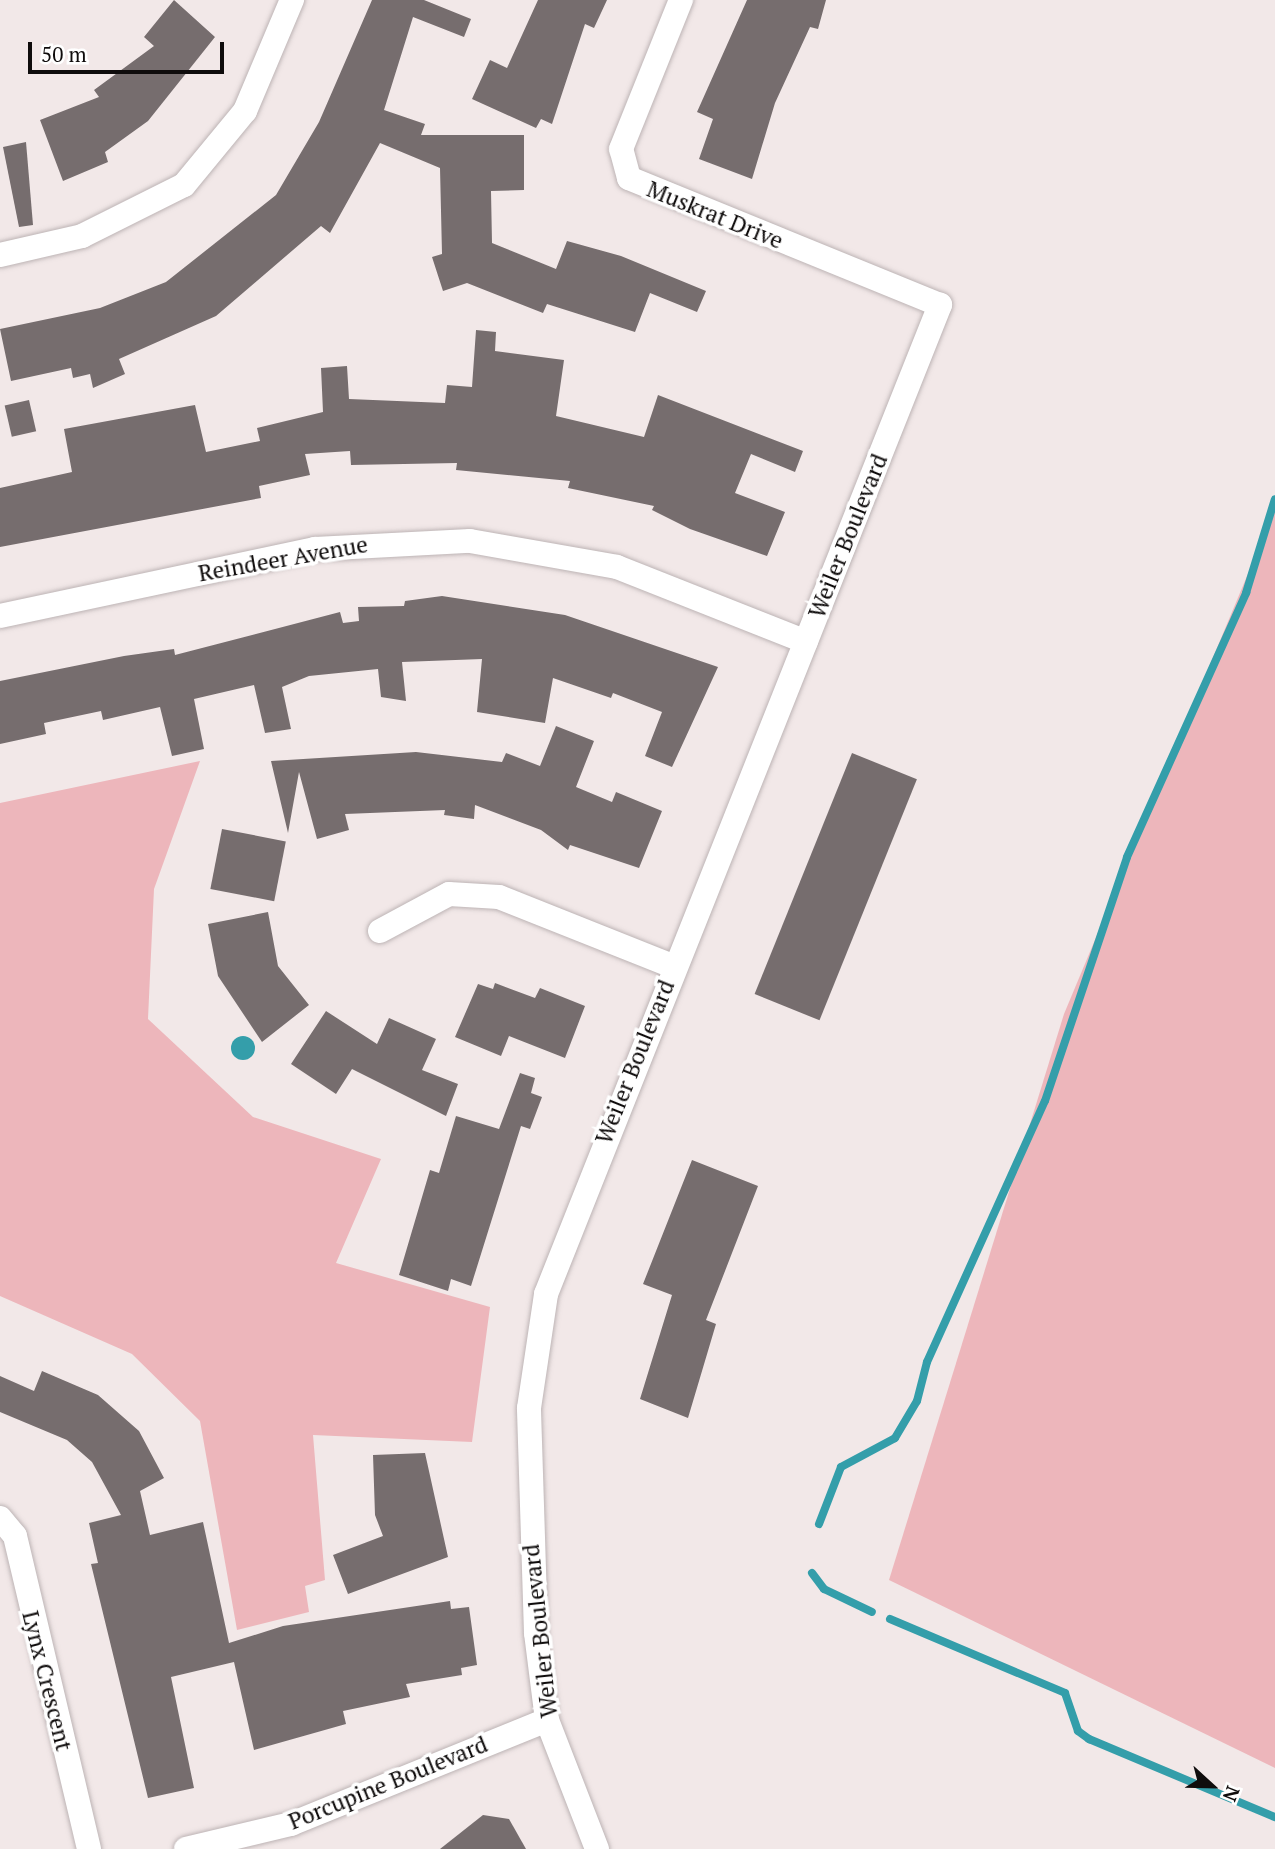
<!DOCTYPE html>
<style>
body{margin:0}
#map{position:relative;width:1275px;height:1849px;overflow:hidden;background:#f2e8e8;font-family:"PT Serif",serif}
div>[style]{position:absolute}
[style*='--x']{left:calc(var(--x)*1px);top:calc(var(--y)*1px);width:calc(var(--w)*1px);rotate:calc(var(--a)*1deg)}
.green>*{inset:0;background:#edb6bb}
.water>*{inset:0;background:#349eaa}
.round{border-radius:50%}
.stream>*{height:8px;margin:-4px;padding:0 4px;transform-origin:4px;border-radius:4px;background:#349eaa}
.building>*{inset:0;background:#766d6e;transform-origin:0 0}
.roads{filter:drop-shadow(0 0 2px #bdb4b5) drop-shadow(0 0 2px #bdb4b5)}
.minor>*{height:24px;margin:-12px;padding:0 12px;transform-origin:12px;border-radius:12px;background:#fff}
span{translate:-50% -50%;white-space:nowrap;text-align:center;line-height:1.15;-webkit-text-stroke:7px #fff;paint-order:stroke}
.street-label{font-size:23px;color:#0f0c0c}
.north{position:absolute;left:1177px;top:1751px;width:70px;height:70px;-webkit-text-stroke:5px #fff;paint-order:stroke;rotate:112deg;font-size:19px;font-weight:700;line-height:28px;text-align:center;color:#0f0c0c}
.north::after{content:'';display:block;margin:auto;width:24px;height:32px;background:#0f0c0c;clip-path:polygon(50% 0,100% 100%,50% 72%,0 100%)}
.scale{position:absolute;left:28px;top:42px;width:196px;height:32px;box-sizing:border-box;border:4px solid #0f0c0c;border-top:0;padding-left:9px;font-size:21px;line-height:24px;white-space:nowrap;color:#0f0c0c;-webkit-text-stroke:5px #fff;paint-order:stroke}
</style>
<div id="map">
<div class="green">
<i style="clip-path:polygon(1275px 509px,1275px 1768px,889px 1580px,1064px 1014px)"></i>
<i style="clip-path:polygon(200px 761px,154px 889px,148px 1019px,253px 1117px,381px 1159px,336px 1263px,490px 1307px,472px 1442px,313px 1435px,325px 1580px,305px 1586px,309px 1612px,237px 1630px,200px 1421px,132px 1354px,0 1296px,0 803px)"></i>
</div>
<div class="water">
<i class="round" style="left:231px;top:1036px;width:24px;height:24px"></i>
</div>
<div class="stream">
<i style="--x:819;--y:1524;--w:61;--a:-68.9"></i>
<i style="--x:841;--y:1467;--w:61;--a:-28.2"></i>
<i style="--x:895;--y:1438;--w:43;--a:-59.3"></i>
<i style="--x:917;--y:1401;--w:40;--a:-75.6"></i>
<i style="--x:927;--y:1362;--w:286;--a:-65.7"></i>
<i style="--x:1045;--y:1101;--w:257;--a:-71.4"></i>
<i style="--x:1127;--y:857;--w:290;--a:-65.7"></i>
<i style="--x:1246;--y:593;--w:98;--a:-72.9"></i>
<i style="--x:812;--y:1573;--w:20;--a:53"></i>
<i style="--x:824;--y:1589;--w:53;--a:25.6"></i>
<i style="--x:890;--y:1619;--w:190;--a:22.9"></i>
<i style="--x:1065;--y:1693;--w:40;--a:71.1"></i>
<i style="--x:1078;--y:1731;--w:14;--a:36"></i>
<i style="--x:1089;--y:1739;--w:202;--a:22.8"></i>
</div>
<div class="building">
<i style="clip-path:polygon(174px 0,215px 37px,148px 121px,105px 152px,108px 162px,63px 181px,40px 120px,99px 97px,94px 90px,154px 46px,144px 37px)"></i>
<i style="clip-path:polygon(372px 0,424px 0,471px 19px,464px 37px,413px 17px,384px 110px,425px 124px,421px 135px,524px 135px,524px 190px,491px 191px,492px 243px,556px 269px,567px 241px,621px 256px,706px 291px,697px 312px,650px 293px,635px 332px,547px 304px,543px 313px,467px 283px,443px 291px,432px 257px,442px 254px,440px 168px,380px 143px,330px 233px,321px 226px,216px 316px,119px 359px,125px 374px,93px 388px,90px 374px,73px 378px,71px 368px,11px 381px,0 329px,100px 308px,166px 282px,276px 195px,319px 122px)"></i>
<i style="clip-path:polygon(538px 0,607px 0,594px 28px,585px 24px,552px 124px,541px 119px,536px 128px,472px 99px,490px 60px,507px 68px)"></i>
<i style="clip-path:polygon(747px 0,826px 0,818px 29px,810px 27px,775px 103px,752px 179px,699px 159px,713px 119px,697px 112px)"></i>
<i style="clip-path:polygon(26px 142px,33px 225px,19px 227px,3px 147px)"></i>
<i style="clip-path:polygon(476px 330px,496px 332px,495px 351px,564px 360px,556px 416px,644px 437px,658px 395px,803px 451px,795px 472px,751px 454px,735px 493px,785px 512px,767px 556px,690px 529px,652px 510px,654px 506px,568px 488px,570px 481px,456px 470px,457px 463px,351px 465px,350px 451px,305px 454px,310px 475px,259px 486px,261px 498px,0 547px,0 488px,72px 472px,64px 429px,195px 405px,206px 452px,260px 441px,257px 428px,323px 412px,321px 368px,347px 366px,349px 399px,445px 403px,447px 385px,472px 387px)"></i>
<i style="left:29px;top:400px;width:32px;height:25px;rotate:77deg"></i>
<i style="clip-path:polygon(442px 596px,565px 615px,718px 667px,672px 767px,645px 756px,662px 712px,613px 693px,611px 698px,553px 678px,545px 723px,477px 712px,482px 659px,402px 662px,406px 701px,381px 697px,378px 669px,309px 676px,282px 687px,291px 729px,265px 733px,254px 685px,194px 699px,204px 749px,172px 756px,160px 707px,103px 720px,101px 711px,44px 723px,46px 734px,0 744px,0 681px,124px 656px,174px 649px,175px 655px,340px 612px,343px 623px,359px 621px,358px 607px,404px 606px,405px 601px)"></i>
<i style="clip-path:polygon(556px 726px,594px 741px,576px 787px,612px 802px,616px 792px,662px 811px,639px 868px,570px 845px,568px 850px,541px 830px,475px 805px,474px 819px,444px 815px,445px 810px,345px 814px,349px 830px,317px 839px,299px 772px,288px 833px,271px 761px,416px 752px,502px 762px,506px 753px,540px 766px)"></i>
<i style="left:852px;top:753px;width:70px;height:260px;rotate:22deg"></i>
<i style="left:222px;top:829px;width:65px;height:61px;rotate:11deg"></i>
<i style="clip-path:polygon(268px 912px,278px 966px,309px 1005px,262px 1042px,218px 976px,208px 924px)"></i>
<i style="clip-path:polygon(495px 983px,535px 998px,540px 988px,585px 1006px,565px 1058px,509px 1036px,501px 1056px,455px 1037px,478px 984px,493px 989px)"></i>
<i style="clip-path:polygon(326px 1011px,377px 1044px,389px 1018px,436px 1039px,422px 1070px,458px 1084px,446px 1116px,352px 1069px,336px 1094px,291px 1064px)"></i>
<i style="clip-path:polygon(520px 1073px,535px 1078px,531px 1093px,542px 1097px,530px 1129px,521px 1126px,471px 1286px,451px 1279px,448px 1291px,399px 1275px,430px 1170px,439px 1173px,456px 1116px,499px 1129px)"></i>
<i style="clip-path:polygon(692px 1160px,758px 1186px,706px 1320px,716px 1324px,688px 1418px,640px 1399px,672px 1295px,643px 1284px)"></i>
<i style="clip-path:polygon(42px 1371px,98px 1395px,139px 1431px,164px 1478px,140px 1491px,150px 1535px,203px 1522px,229px 1643px,283px 1626px,450px 1601px,451px 1609px,469px 1607px,477px 1665px,461px 1668px,462px 1675px,406px 1684px,410px 1697px,343px 1711px,346px 1724px,254px 1750px,234px 1662px,171px 1677px,194px 1788px,148px 1798px,91px 1564px,98px 1563px,89px 1523px,121px 1515px,92px 1462px,67px 1440px,0 1412px,0 1376px,34px 1391px)"></i>
<i style="clip-path:polygon(425px 1453px,448px 1557px,348px 1594px,333px 1555px,383px 1536px,375px 1515px,373px 1455px)"></i>
<i style="clip-path:polygon(483px 1815px,509px 1819px,526px 1849px,440px 1849px)"></i>
</div>
<div class="roads">
<div class="minor">
<i style="--x:0;--y:255;--w:84;--a:-13"></i>
<i style="--x:82;--y:236;--w:114;--a:-26.6"></i>
<i style="--x:184;--y:185;--w:96;--a:-50.5"></i>
<i style="--x:245;--y:111;--w:121;--a:-67.1"></i>
<i style="--x:0;--y:616;--w:322;--a:-12"></i>
<i style="--x:315;--y:549;--w:155;--a:-3"></i>
<i style="--x:470;--y:541;--w:149;--a:10"></i>
<i style="--x:617;--y:567;--w:203;--a:21.6"></i>
<i style="--x:380;--y:931;--w:78;--a:-28.2"></i>
<i style="--x:449;--y:894;--w:50;--a:3.4"></i>
<i style="--x:499;--y:897;--w:189;--a:21.7"></i>
<i style="--x:0;--y:1518;--w:23;--a:50"></i>
<i style="--x:15;--y:1536;--w:322;--a:76.7"></i>
<i style="--x:186;--y:1849;--w:108;--a:-13.4"></i>
<i style="--x:291;--y:1824;--w:276;--a:-22.1"></i>
<i style="--x:597;--y:1849;--w:138;--a:-111.2"></i>
<i style="--x:547;--y:1720;--w:88;--a:-97.2"></i>
<i style="--x:536;--y:1633;--w:225;--a:-91.8"></i>
<i style="--x:529;--y:1408;--w:115;--a:-81.5"></i>
<i style="--x:546;--y:1294;--w:1065;--a:-68.28"></i>
<i style="--x:940;--y:305;--w:336;--a:-157.8"></i>
<i style="--x:629;--y:178;--w:30;--a:-105"></i>
<i style="--x:621;--y:149;--w:161;--a:-68.1"></i>
</div>
</div>
<div class="street-label">
<span style="left:715px;top:215px;rotate:22deg">Muskrat Drive</span>
<span style="left:848px;top:536px;rotate:-68deg">Weiler Boulevard</span>
<span style="left:283px;top:559px;rotate:-10deg">Reindeer Avenue</span>
<span style="left:635px;top:1062px;rotate:-68deg">Weiler Boulevard</span>
<span style="left:540px;top:1631px;rotate:-96deg">Weiler Boulevard</span>
<span style="left:47px;top:1681px;rotate:76deg">Lynx Crescent</span>
<span style="left:388px;top:1783px;rotate:-22deg">Porcupine Boulevard</span>
</div>
<div class="north">N</div>
<div class="scale">50 m</div>
</div>
